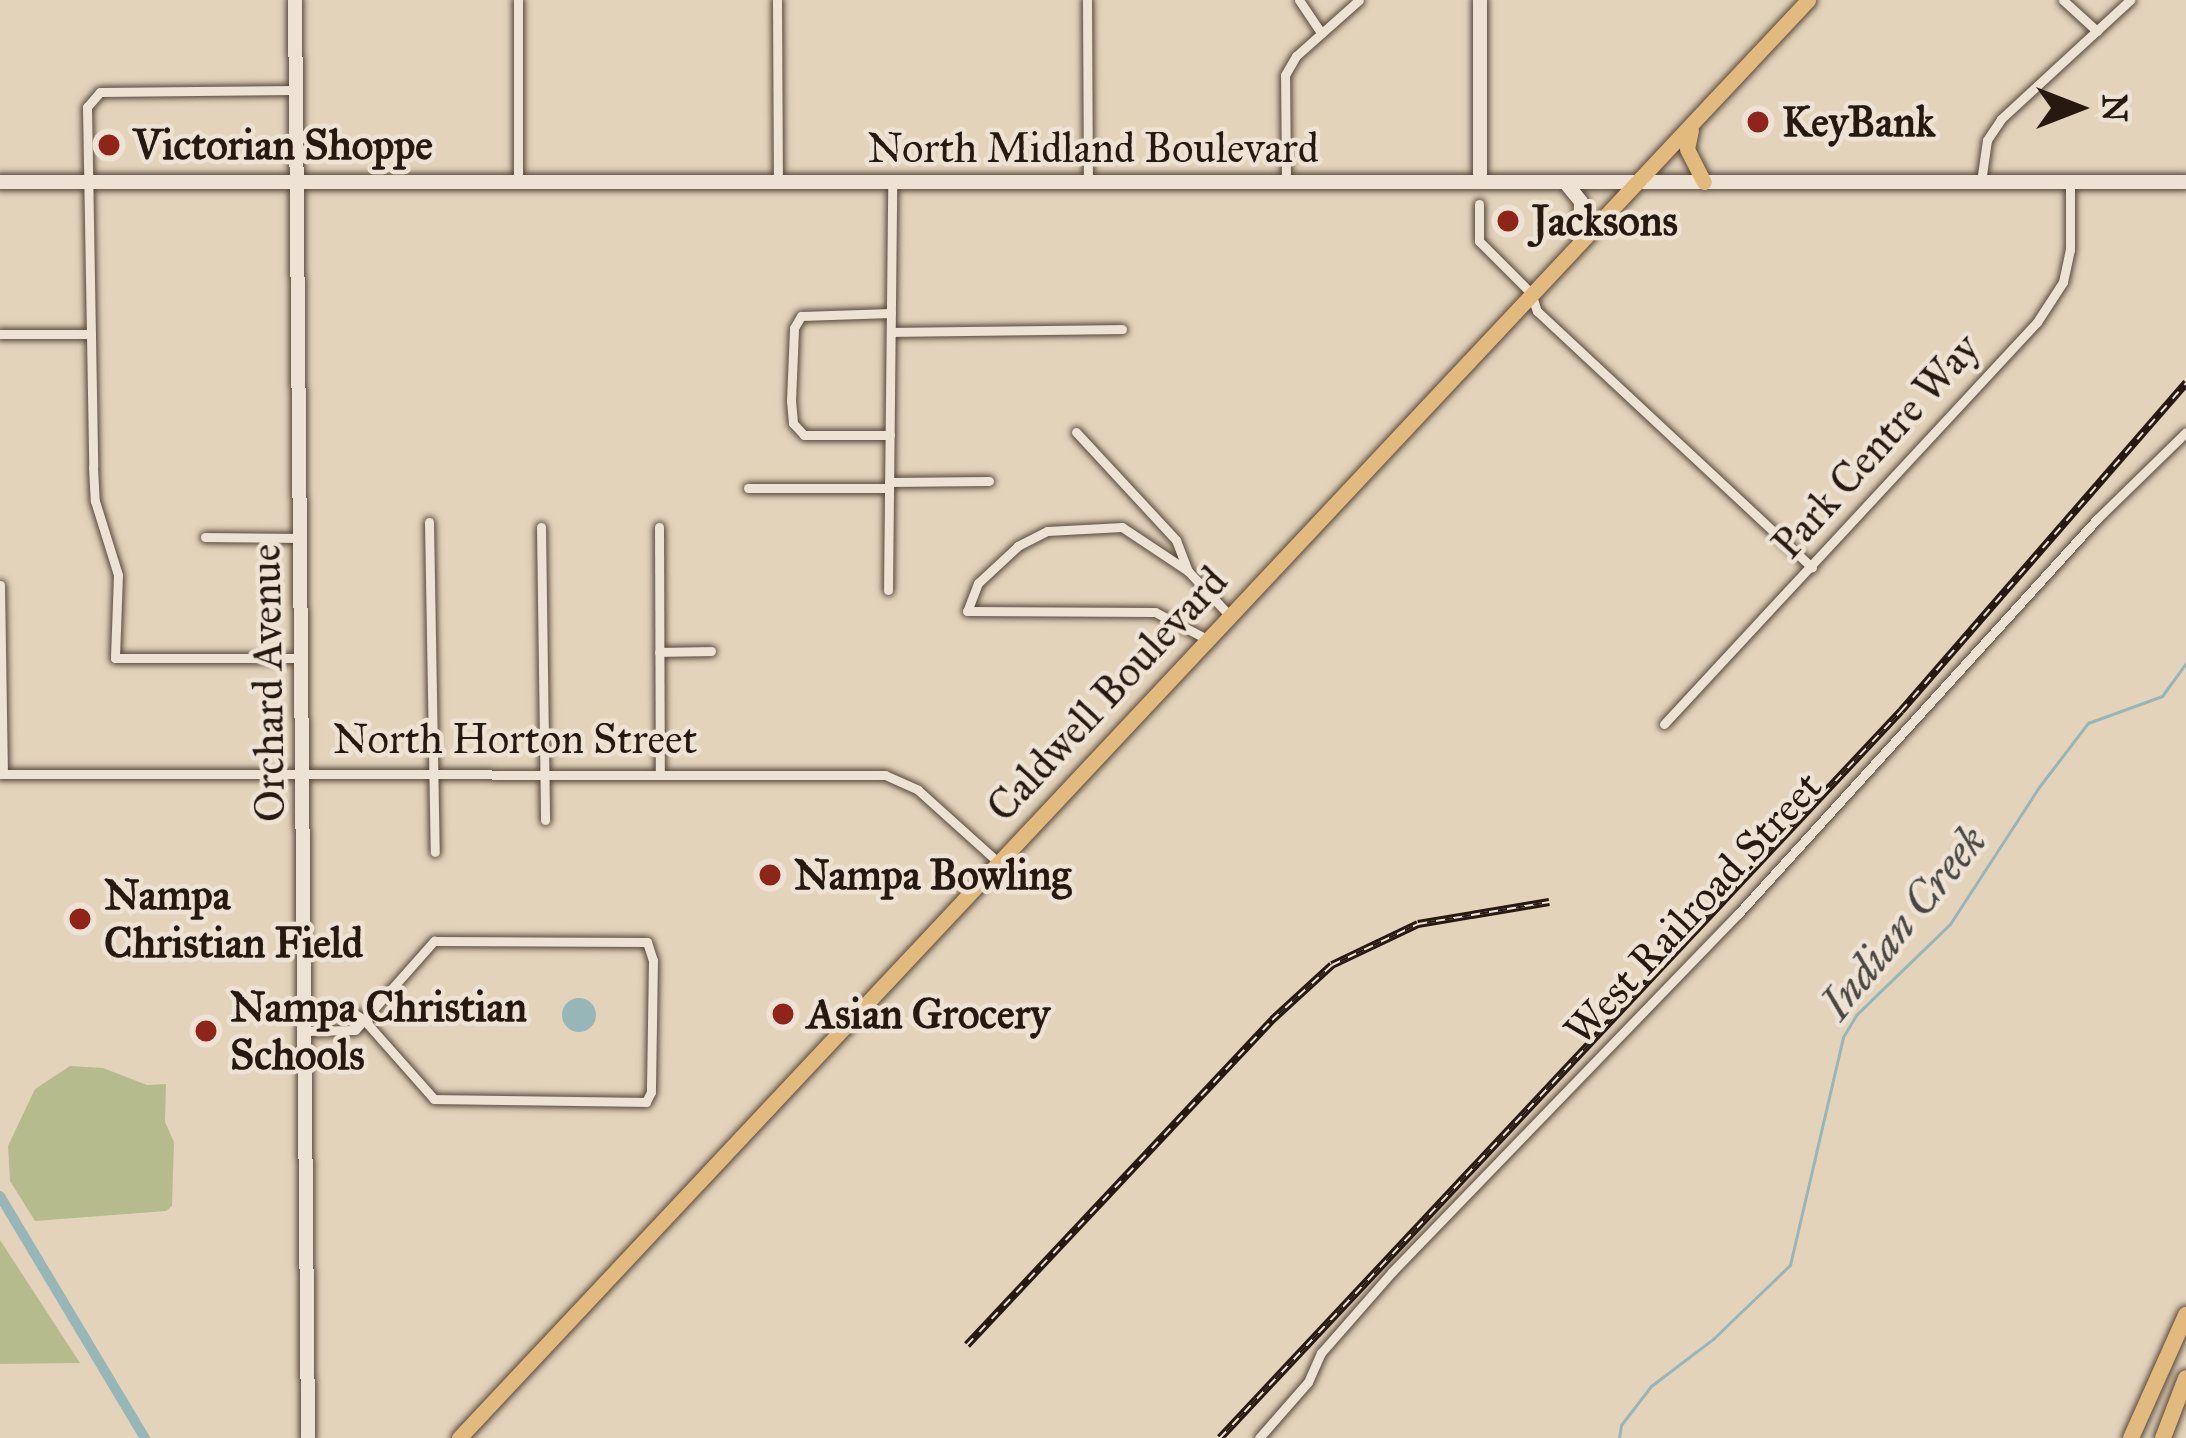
<!DOCTYPE html>
<style>
body{margin:0}
#map{position:relative;width:2186px;height:1438px;overflow:hidden;background:#e3d3bb;font-family:"IM FELL Great Primer",serif}
div>[style]{position:absolute}
[style*='--x']{left:calc(var(--x)*1px);top:calc(var(--y)*1px);width:calc(var(--w)*1px);rotate:calc(var(--a)*1deg)}
.green>*{inset:0;background:#b6bb8e}
.water>*{inset:0;background:#97b6b8}
.round{border-radius:50%}
.stream>*{height:3px;margin:-1.5px;padding:0 1.5px;transform-origin:1.5px;border-radius:1.5px;background:#97b6b8}
.canal>*{height:10px;margin:-5px;padding:0 5px;transform-origin:5px;border-radius:5px;background:#97b6b8}
.roads{filter:drop-shadow(0 0 3px #56473b) drop-shadow(0 0 3px #56473b)}
.street>*{height:9px;margin:-4.5px;padding:0 4.5px;transform-origin:4.5px;border-radius:4.5px;background:#ede2d3}
.secondary>*{height:14px;margin:-7px;padding:0 7px;transform-origin:7px;border-radius:7px;background:#ede2d3}
.primary>*{height:15px;margin:-7.5px;padding:0 7.5px;transform-origin:7.5px;border-radius:7.5px;background:#e2ba7e}
.highway>*{height:16px;margin:-8px;padding:0 8px;transform-origin:8px;border-radius:8px;background:#e2ba7e}
.rail>*{height:8px;margin-top:-4px;transform-origin:0;background:repeating-linear-gradient(90deg,#ede2d3 0 9px,#271810 0 18px);box-sizing:border-box;border-block:3px solid #271810}
.dots>*{width:33px;height:33px;translate:-50% -50%;box-sizing:border-box;border:6px solid #ede2d3;border-radius:50%}
span{translate:-50% -50%;white-space:nowrap;text-align:center;line-height:1.15;-webkit-text-stroke:9px #ede2d3;paint-order:stroke}
.poi-label{font-size:42px;color:#271810;font-weight:700}
.left{translate:0 -50%;text-align:left}
.street-label{font-size:42px;color:#271810}
.water-label{font-size:45px;color:#494742;font-style:italic}
.north{position:absolute;left:2018px;top:48px;width:120px;height:120px;-webkit-text-stroke:9px #ede2d3;paint-order:stroke;rotate:90deg;font-size:33px;font-weight:700;line-height:48px;text-align:center;color:#271810}
.north::after{content:'';display:block;margin:auto;width:42px;height:54px;background:#271810;clip-path:polygon(50% 0,100% 100%,50% 72%,0 100%)}
</style>
<div id="map">
<div class="green">
<i style="clip-path:polygon(70px 1066px,103px 1068px,147px 1085px,166px 1084px,165px 1122px,174px 1142px,172px 1206px,166px 1211px,35px 1221px,10px 1181px,8px 1146px,35px 1089px)"></i>
<i style="clip-path:polygon(0 1240px,80px 1363px,0 1364px)"></i>
</div>
<div class="water">
<i class="round" style="left:562px;top:998px;width:34px;height:34px"></i>
</div>
<div class="stream">
<i style="--x:1619;--y:1438;--w:13;--a:-81"></i>
<i style="--x:1621;--y:1425;--w:49;--a:-52.4"></i>
<i style="--x:1651;--y:1386;--w:78;--a:-37.2"></i>
<i style="--x:1713;--y:1339;--w:107;--a:-43.9"></i>
<i style="--x:1790;--y:1265;--w:234;--a:-76.9"></i>
<i style="--x:1843;--y:1037;--w:26;--a:-59"></i>
<i style="--x:1856;--y:1015;--w:131;--a:-44.1"></i>
<i style="--x:1950;--y:924;--w:163;--a:-57"></i>
<i style="--x:2039;--y:787;--w:81;--a:-52.6"></i>
<i style="--x:2088;--y:723;--w:79;--a:-20"></i>
<i style="--x:2162;--y:696;--w:41;--a:-54"></i>
</div>
<div class="canal">
<i style="--x:0;--y:1196;--w:282;--a:59.1"></i>
</div>
<div class="roads">
<div class="street">
<i style="--x:777;--y:0;--w:180;--a:89.7"></i>
<i style="--x:1087;--y:0;--w:182;--a:89.7"></i>
<i style="--x:1299;--y:0;--w:40;--a:56"></i>
<i style="--x:2063;--y:0;--w:46;--a:42.4"></i>
<i style="--x:295;--y:90;--w:195;--a:179.4"></i>
<i style="--x:100;--y:92;--w:20;--a:131"></i>
<i style="--x:87;--y:107;--w:360;--a:89"></i>
<i style="--x:93;--y:467;--w:34;--a:87"></i>
<i style="--x:95;--y:501;--w:77;--a:72.7"></i>
<i style="--x:118;--y:575;--w:83;--a:92.1"></i>
<i style="--x:115;--y:658;--w:186;--a:0"></i>
<i style="--x:518;--y:181;--w:181;--a:-90"></i>
<i style="--x:1286;--y:181;--w:106;--a:-90.5"></i>
<i style="--x:1285;--y:75;--w:22;--a:-60"></i>
<i style="--x:1296;--y:56;--w:84;--a:-41.6"></i>
<i style="--x:1981;--y:182;--w:42;--a:-81.9"></i>
<i style="--x:1987;--y:140;--w:25;--a:-56"></i>
<i style="--x:2001;--y:119;--w:176;--a:-42.7"></i>
<i style="--x:1479;--y:204;--w:37;--a:90"></i>
<i style="--x:1479;--y:241;--w:74;--a:45"></i>
<i style="--x:1531;--y:293;--w:19;--a:72"></i>
<i style="--x:1537;--y:311;--w:376;--a:43"></i>
<i style="--x:891;--y:332;--w:231;--a:-0.7"></i>
<i style="--x:0;--y:334;--w:91;--a:0"></i>
<i style="--x:1076;--y:432;--w:147;--a:47.2"></i>
<i style="--x:1176;--y:540;--w:33;--a:69"></i>
<i style="--x:1188;--y:571;--w:60;--a:47"></i>
<i style="--x:890;--y:435;--w:86;--a:180"></i>
<i style="--x:804;--y:435;--w:16;--a:-133"></i>
<i style="--x:793;--y:423;--w:22;--a:-95"></i>
<i style="--x:791;--y:401;--w:73;--a:-87.6"></i>
<i style="--x:794;--y:328;--w:14;--a:-60"></i>
<i style="--x:801;--y:316;--w:90;--a:-1.9"></i>
<i style="--x:889;--y:482;--w:100;--a:-0.6"></i>
<i style="--x:748;--y:488;--w:141;--a:0"></i>
<i style="--x:429;--y:522;--w:330;--a:89"></i>
<i style="--x:541;--y:527;--w:293;--a:89.2"></i>
<i style="--x:659;--y:527;--w:245;--a:89.8"></i>
<i style="--x:205;--y:537;--w:94;--a:0.6"></i>
<i style="--x:1188;--y:571;--w:79;--a:-146.3"></i>
<i style="--x:1122;--y:527;--w:75;--a:176.9"></i>
<i style="--x:1047;--y:531;--w:33;--a:153"></i>
<i style="--x:1018;--y:546;--w:54;--a:137.2"></i>
<i style="--x:978;--y:583;--w:30;--a:111"></i>
<i style="--x:967;--y:611;--w:188;--a:0.3"></i>
<i style="--x:1155;--y:612;--w:59;--a:27.4"></i>
<i style="--x:0;--y:585;--w:189;--a:89.1"></i>
<i style="--x:888;--y:590;--w:409;--a:-89.4"></i>
<i style="--x:659;--y:652;--w:52;--a:-1.1"></i>
<i style="--x:1664;--y:724;--w:548;--a:-47.14"></i>
<i style="--x:2037;--y:322;--w:48;--a:-57"></i>
<i style="--x:2063;--y:282;--w:33;--a:-78"></i>
<i style="--x:2070;--y:250;--w:67;--a:-90"></i>
<i style="--x:0;--y:774;--w:885;--a:0.06"></i>
<i style="--x:885;--y:775;--w:36;--a:24"></i>
<i style="--x:918;--y:790;--w:108;--a:42"></i>
<i style="--x:434;--y:941;--w:213;--a:0.3"></i>
<i style="--x:647;--y:942;--w:19;--a:72"></i>
<i style="--x:653;--y:960;--w:132;--a:90.9"></i>
<i style="--x:651;--y:1092;--w:11;--a:117"></i>
<i style="--x:646;--y:1102;--w:212;--a:-179.2"></i>
<i style="--x:434;--y:1099;--w:106;--a:-131.5"></i>
<i style="--x:364;--y:1020;--w:106;--a:-48.5"></i>
<i style="--x:305;--y:1012;--w:47;--a:0"></i>
<i style="--x:352;--y:1012;--w:14;--a:34"></i>
<i style="--x:364;--y:1020;--w:13;--a:132"></i>
<i style="--x:355;--y:1030;--w:50;--a:178.9"></i>
<i style="--x:1259;--y:1438;--w:74;--a:-48.8"></i>
<i style="--x:1308;--y:1382;--w:32;--a:-66"></i>
<i style="--x:1321;--y:1353;--w:108;--a:-48.8"></i>
<i style="--x:1392;--y:1272;--w:498;--a:-46"></i>
<i style="--x:1738;--y:914;--w:534;--a:-47.73"></i>
<i style="--x:2097;--y:519;--w:124;--a:-44.3"></i>
</div>
<div class="secondary">
<i style="--x:295;--y:0;--w:1438;--a:89.48"></i>
<i style="--x:0;--y:182;--w:2186;--a:0"></i>
<i style="--x:1480;--y:182;--w:182;--a:-90"></i>
<i style="--x:1565;--y:182;--w:26;--a:51"></i>
<i style="--x:1581;--y:202;--w:40;--a:91.4"></i>
</div>
<div class="primary">
<i style="--x:1691;--y:130;--w:19;--a:102"></i>
<i style="--x:1687;--y:149;--w:37;--a:63"></i>
<i style="--x:459;--y:1438;--w:1972;--a:-46.83"></i>
</div>
<div class="highway">
<i style="--x:2131;--y:1438;--w:135;--a:-65.9"></i>
<i style="--x:2163;--y:1438;--w:64;--a:-69"></i>
</div>
</div>
<div class="rail">
<i style="--x:967;--y:1345;--w:446;--a:-46.8"></i>
<i style="--x:1272;--y:1020;--w:81;--a:-42.5"></i>
<i style="--x:1332;--y:965;--w:95;--a:-25.5"></i>
<i style="--x:1418;--y:924;--w:133;--a:-9.5"></i>
<i style="--x:1220;--y:1438;--w:996;--a:-46.87"></i>
<i style="--x:1901;--y:711;--w:435;--a:-49"></i>
</div>
<div class="dots">
<i style="left:1758px;top:122px;background:#8f2418"></i>
<i style="left:109px;top:145px;background:#8f2418"></i>
<i style="left:1508px;top:221px;background:#8f2418"></i>
<i style="left:770px;top:875px;background:#8f2418"></i>
<i style="left:80px;top:919px;background:#8f2418"></i>
<i style="left:783px;top:1014px;background:#8f2418"></i>
<i style="left:206px;top:1031px;background:#8f2418"></i>
</div>
<div class="poi-label">
<span class="left" style="left:1782px;top:122px">KeyBank</span>
<span class="left" style="left:133px;top:145px">Victorian Shoppe</span>
<span class="left" style="left:1532px;top:221px">Jacksons</span>
<span class="left" style="left:794px;top:875px">Nampa Bowling</span>
<span class="left" style="left:104px;top:919px">Nampa<br>Christian Field</span>
<span class="left" style="left:230px;top:1031px">Nampa Christian<br>Schools</span>
<span class="left" style="left:807px;top:1014px">Asian Grocery</span>
</div>
<div class="street-label">
<span style="left:1093px;top:148px">North Midland Boulevard</span>
<span style="left:1876px;top:446px;rotate:-48deg">Park Centre Way</span>
<span style="left:268px;top:683px;rotate:-91deg">Orchard Avenue</span>
<span style="left:1107px;top:694px;rotate:-47deg">Caldwell Boulevard</span>
<span style="left:515px;top:739px">North Horton Street</span>
<span style="left:1693px;top:908px;rotate:-47deg">West Railroad Street</span>
</div>
<div class="water-label">
<span style="left:1903px;top:922px;rotate:-51deg">Indian Creek</span>
</div>
<div class="north">N</div>
</div>
